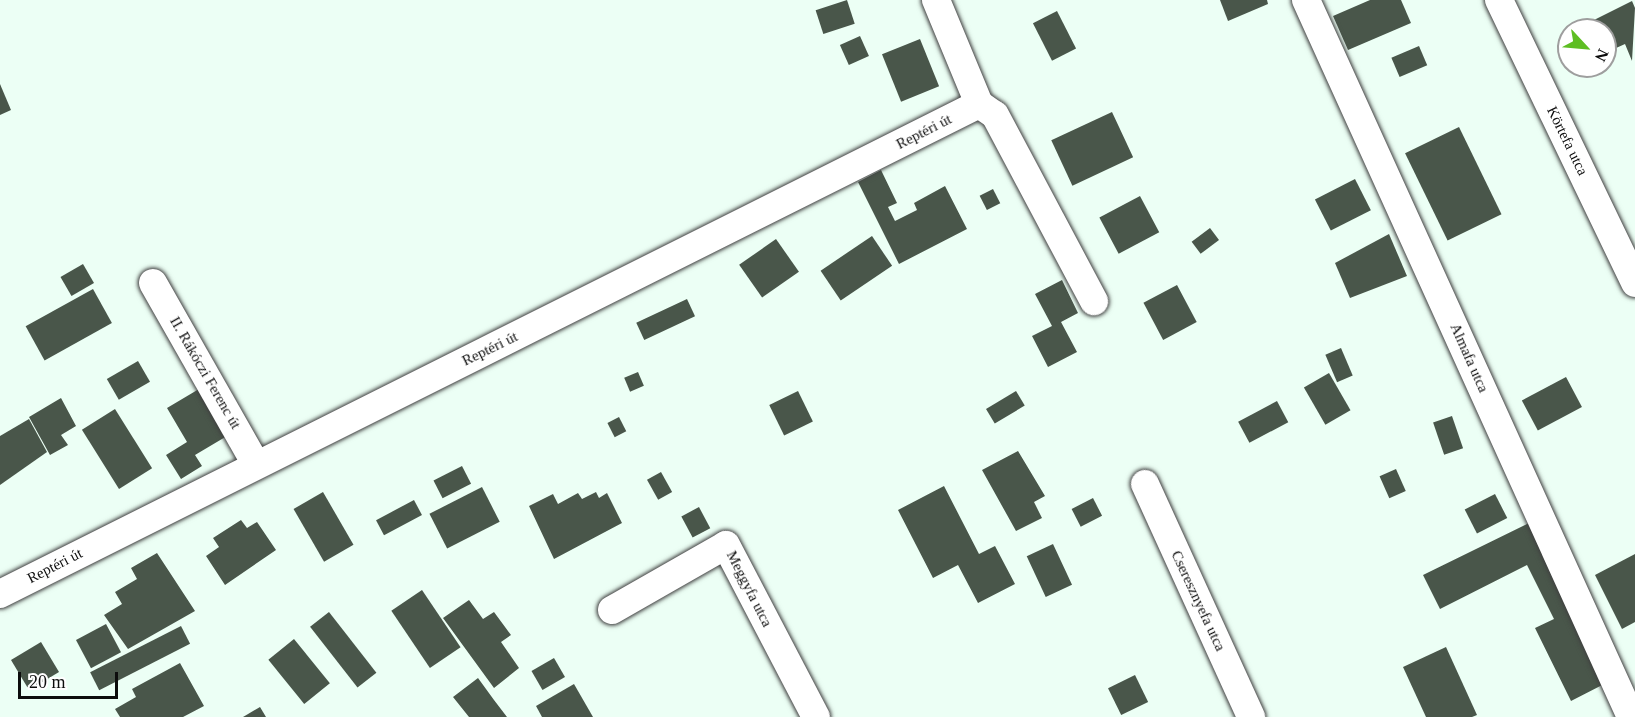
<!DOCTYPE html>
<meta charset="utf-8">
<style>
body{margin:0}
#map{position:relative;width:1635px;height:717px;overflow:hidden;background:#ecfff5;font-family:"Times New Roman",serif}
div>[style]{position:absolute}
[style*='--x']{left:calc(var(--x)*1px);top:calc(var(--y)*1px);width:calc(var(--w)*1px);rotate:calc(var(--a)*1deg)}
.building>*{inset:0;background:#49564a;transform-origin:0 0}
.roads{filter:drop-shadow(0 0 2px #404040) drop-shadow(0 0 2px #404040)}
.street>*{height:28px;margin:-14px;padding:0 14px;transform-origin:14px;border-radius:14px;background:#fff}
span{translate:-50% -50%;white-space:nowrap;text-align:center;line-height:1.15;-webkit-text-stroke:6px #fff;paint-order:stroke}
.street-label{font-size:15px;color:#0d0d0d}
.north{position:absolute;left:1557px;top:18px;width:60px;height:60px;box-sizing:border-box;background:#fff;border:2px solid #9e9e9e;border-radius:50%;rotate:116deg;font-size:16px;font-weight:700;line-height:24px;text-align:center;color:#0d0d0d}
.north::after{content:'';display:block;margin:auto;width:21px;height:27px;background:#5ebe23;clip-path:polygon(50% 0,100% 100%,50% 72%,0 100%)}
.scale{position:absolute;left:18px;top:672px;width:100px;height:27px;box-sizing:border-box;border:3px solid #0d0d0d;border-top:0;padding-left:8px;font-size:18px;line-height:21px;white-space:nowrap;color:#0d0d0d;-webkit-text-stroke:4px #fff;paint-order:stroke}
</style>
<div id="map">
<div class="building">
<i style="left:847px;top:0;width:25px;height:33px;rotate:72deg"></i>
<i style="clip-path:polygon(1220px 0,1267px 0,1268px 4px,1228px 21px)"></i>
<i style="clip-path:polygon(1370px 0,1401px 0,1411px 23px,1348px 50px,1333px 16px)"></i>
<i style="clip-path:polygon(1632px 1px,1635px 8px,1632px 61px,1625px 44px,1605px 53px,1605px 30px,1592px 30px,1588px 23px)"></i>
<i style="left:1057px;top:11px;width:42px;height:27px;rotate:63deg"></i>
<i style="left:860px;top:36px;width:22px;height:22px;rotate:66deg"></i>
<i style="left:920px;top:39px;width:51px;height:41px;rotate:68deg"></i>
<i style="left:1419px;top:46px;width:21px;height:30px;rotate:67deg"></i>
<i style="clip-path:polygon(0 84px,11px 110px,0 115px)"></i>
<i style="left:1112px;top:112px;width:50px;height:67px;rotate:65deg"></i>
<i style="left:1459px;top:127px;width:97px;height:60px;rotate:64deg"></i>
<i style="clip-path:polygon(881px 170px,897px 203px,888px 207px,895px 221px,917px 210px,914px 203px,945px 186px,967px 229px,899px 264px,858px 182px)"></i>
<i style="left:1355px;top:179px;width:35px;height:45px;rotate:63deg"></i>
<i style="left:993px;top:189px;width:16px;height:15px;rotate:63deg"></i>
<i style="left:1140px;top:196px;width:41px;height:46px;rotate:62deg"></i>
<i style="left:1210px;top:228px;width:15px;height:23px;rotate:53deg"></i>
<i style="clip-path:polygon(1389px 234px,1407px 276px,1350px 298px,1335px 263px)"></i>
<i style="left:872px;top:236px;width:36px;height:62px;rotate:56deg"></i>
<i style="left:776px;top:239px;width:40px;height:45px;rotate:55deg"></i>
<i style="left:83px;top:264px;width:22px;height:26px;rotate:60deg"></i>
<i style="clip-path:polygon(1062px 280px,1078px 313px,1061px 322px,1077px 352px,1048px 367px,1032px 336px,1052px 326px,1035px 294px)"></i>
<i style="left:1177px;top:285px;width:42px;height:38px;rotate:62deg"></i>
<i style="left:93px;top:289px;width:39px;height:77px;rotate:61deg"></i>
<i style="left:687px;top:299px;width:19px;height:56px;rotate:65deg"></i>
<i style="left:1341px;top:348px;width:30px;height:17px;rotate:67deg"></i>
<i style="left:138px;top:361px;width:24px;height:36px;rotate:60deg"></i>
<i style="left:638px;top:372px;width:15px;height:15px;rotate:67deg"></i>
<i style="left:1329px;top:373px;width:43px;height:29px;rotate:60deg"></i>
<i style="left:1566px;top:377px;width:34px;height:50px;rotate:62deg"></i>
<i style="clip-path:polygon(199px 389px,227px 436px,195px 455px,202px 466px,181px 479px,166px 455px,187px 442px,167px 408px)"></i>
<i style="left:798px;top:391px;width:34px;height:32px;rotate:64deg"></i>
<i style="left:1016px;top:391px;width:17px;height:35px;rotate:59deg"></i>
<i style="clip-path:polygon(61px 398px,76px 426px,61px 435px,68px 445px,50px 455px,29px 417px)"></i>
<i style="left:1277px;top:401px;width:24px;height:44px;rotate:62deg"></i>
<i style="left:115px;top:409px;width:70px;height:39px;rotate:58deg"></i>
<i style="left:1452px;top:416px;width:34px;height:20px;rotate:71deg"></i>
<i style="left:619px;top:417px;width:16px;height:13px;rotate:63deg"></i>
<i style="clip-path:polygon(29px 419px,47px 452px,0 485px,0 436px)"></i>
<i style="clip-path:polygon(1018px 451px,1045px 496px,1034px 502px,1042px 518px,1016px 531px,982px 470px)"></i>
<i style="left:462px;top:466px;width:20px;height:32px;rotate:63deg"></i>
<i style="left:1396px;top:469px;width:24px;height:18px;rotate:66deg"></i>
<i style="left:661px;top:472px;width:23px;height:16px;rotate:61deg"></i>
<i style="clip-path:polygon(944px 486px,979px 554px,995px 546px,1015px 584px,978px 603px,958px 565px,933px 578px,898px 510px)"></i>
<i style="left:482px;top:487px;width:39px;height:59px;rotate:63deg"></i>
<i style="left:323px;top:492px;width:61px;height:34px;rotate:60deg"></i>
<i style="clip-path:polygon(596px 492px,599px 498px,607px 493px,622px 523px,554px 559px,529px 506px,553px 494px,558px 504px,578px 493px,582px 499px)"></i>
<i style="left:1495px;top:494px;width:27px;height:34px;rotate:63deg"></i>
<i style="left:1093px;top:498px;width:20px;height:24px;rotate:63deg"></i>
<i style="left:414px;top:500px;width:17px;height:43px;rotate:62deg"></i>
<i style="left:699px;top:507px;width:24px;height:20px;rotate:62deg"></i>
<i style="clip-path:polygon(241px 520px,247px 528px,257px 522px,276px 550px,225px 585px,206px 556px,219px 547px,213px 538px)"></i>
<i style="clip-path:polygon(1533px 521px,1612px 680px,1571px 701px,1535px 628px,1554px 619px,1527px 565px,1440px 609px,1423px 575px)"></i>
<i style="left:1053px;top:544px;width:45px;height:29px;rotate:65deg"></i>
<i style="clip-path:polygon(157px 553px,195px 611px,128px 649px,104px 615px,122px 604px,115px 592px,137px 579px,131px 568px)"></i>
<i style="clip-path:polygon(1635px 554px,1635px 622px,1622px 629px,1595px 575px)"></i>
<i style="left:422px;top:590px;width:69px;height:37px;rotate:56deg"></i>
<i style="clip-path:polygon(469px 600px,483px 619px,494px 612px,511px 635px,501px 642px,519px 668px,494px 688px,443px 618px)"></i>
<i style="left:329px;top:612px;width:77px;height:24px;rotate:52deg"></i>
<i style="left:106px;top:624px;width:32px;height:34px;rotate:62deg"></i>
<i style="left:181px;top:626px;width:20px;height:102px;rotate:63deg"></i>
<i style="left:294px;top:639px;width:57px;height:33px;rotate:51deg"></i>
<i style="left:41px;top:642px;width:35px;height:35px;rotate:59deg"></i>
<i style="clip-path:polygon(1446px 647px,1477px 715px,1472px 717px,1426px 717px,1403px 667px)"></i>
<i style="left:554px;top:658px;width:22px;height:26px;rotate:60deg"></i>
<i style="clip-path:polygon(180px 663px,204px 706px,183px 717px,120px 717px,115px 709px,136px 697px,132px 689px)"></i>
<i style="left:1135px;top:675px;width:30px;height:30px;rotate:64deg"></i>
<i style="clip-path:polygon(478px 678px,494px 700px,507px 717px,469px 717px,453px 697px)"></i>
<i style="clip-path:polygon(574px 684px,593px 717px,542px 717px,536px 706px)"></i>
<i style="clip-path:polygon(260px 707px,266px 717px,243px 717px)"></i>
</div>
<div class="roads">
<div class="street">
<i style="--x:936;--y:0;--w:113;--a:67.5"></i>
<i style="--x:1306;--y:0;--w:787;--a:65.62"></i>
<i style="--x:1499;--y:0;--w:314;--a:64.3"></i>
<i style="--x:979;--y:104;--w:19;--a:35"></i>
<i style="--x:995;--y:115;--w:211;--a:62"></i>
<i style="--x:153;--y:283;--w:208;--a:60.4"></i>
<i style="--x:1145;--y:484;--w:256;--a:65.5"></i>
<i style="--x:0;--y:594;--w:1095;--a:-26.59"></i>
<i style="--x:612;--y:610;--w:131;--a:-29.7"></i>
<i style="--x:726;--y:545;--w:194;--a:62.4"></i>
</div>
</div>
<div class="street-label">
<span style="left:924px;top:132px;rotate:-27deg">Reptéri út</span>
<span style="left:1567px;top:141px;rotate:64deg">Körtefa utca</span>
<span style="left:490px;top:349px;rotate:-26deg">Reptéri út</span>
<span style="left:1469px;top:358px;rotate:66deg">Almafa utca</span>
<span style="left:205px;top:373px;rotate:60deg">II. Rákóczi Ferenc út</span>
<span style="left:55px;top:566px;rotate:-27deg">Reptéri út</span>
<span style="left:749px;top:589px;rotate:63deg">Meggyfa utca</span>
<span style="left:1198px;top:601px;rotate:65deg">Cseresznyefa utca</span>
</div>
<div class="north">N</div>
<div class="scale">20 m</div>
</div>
